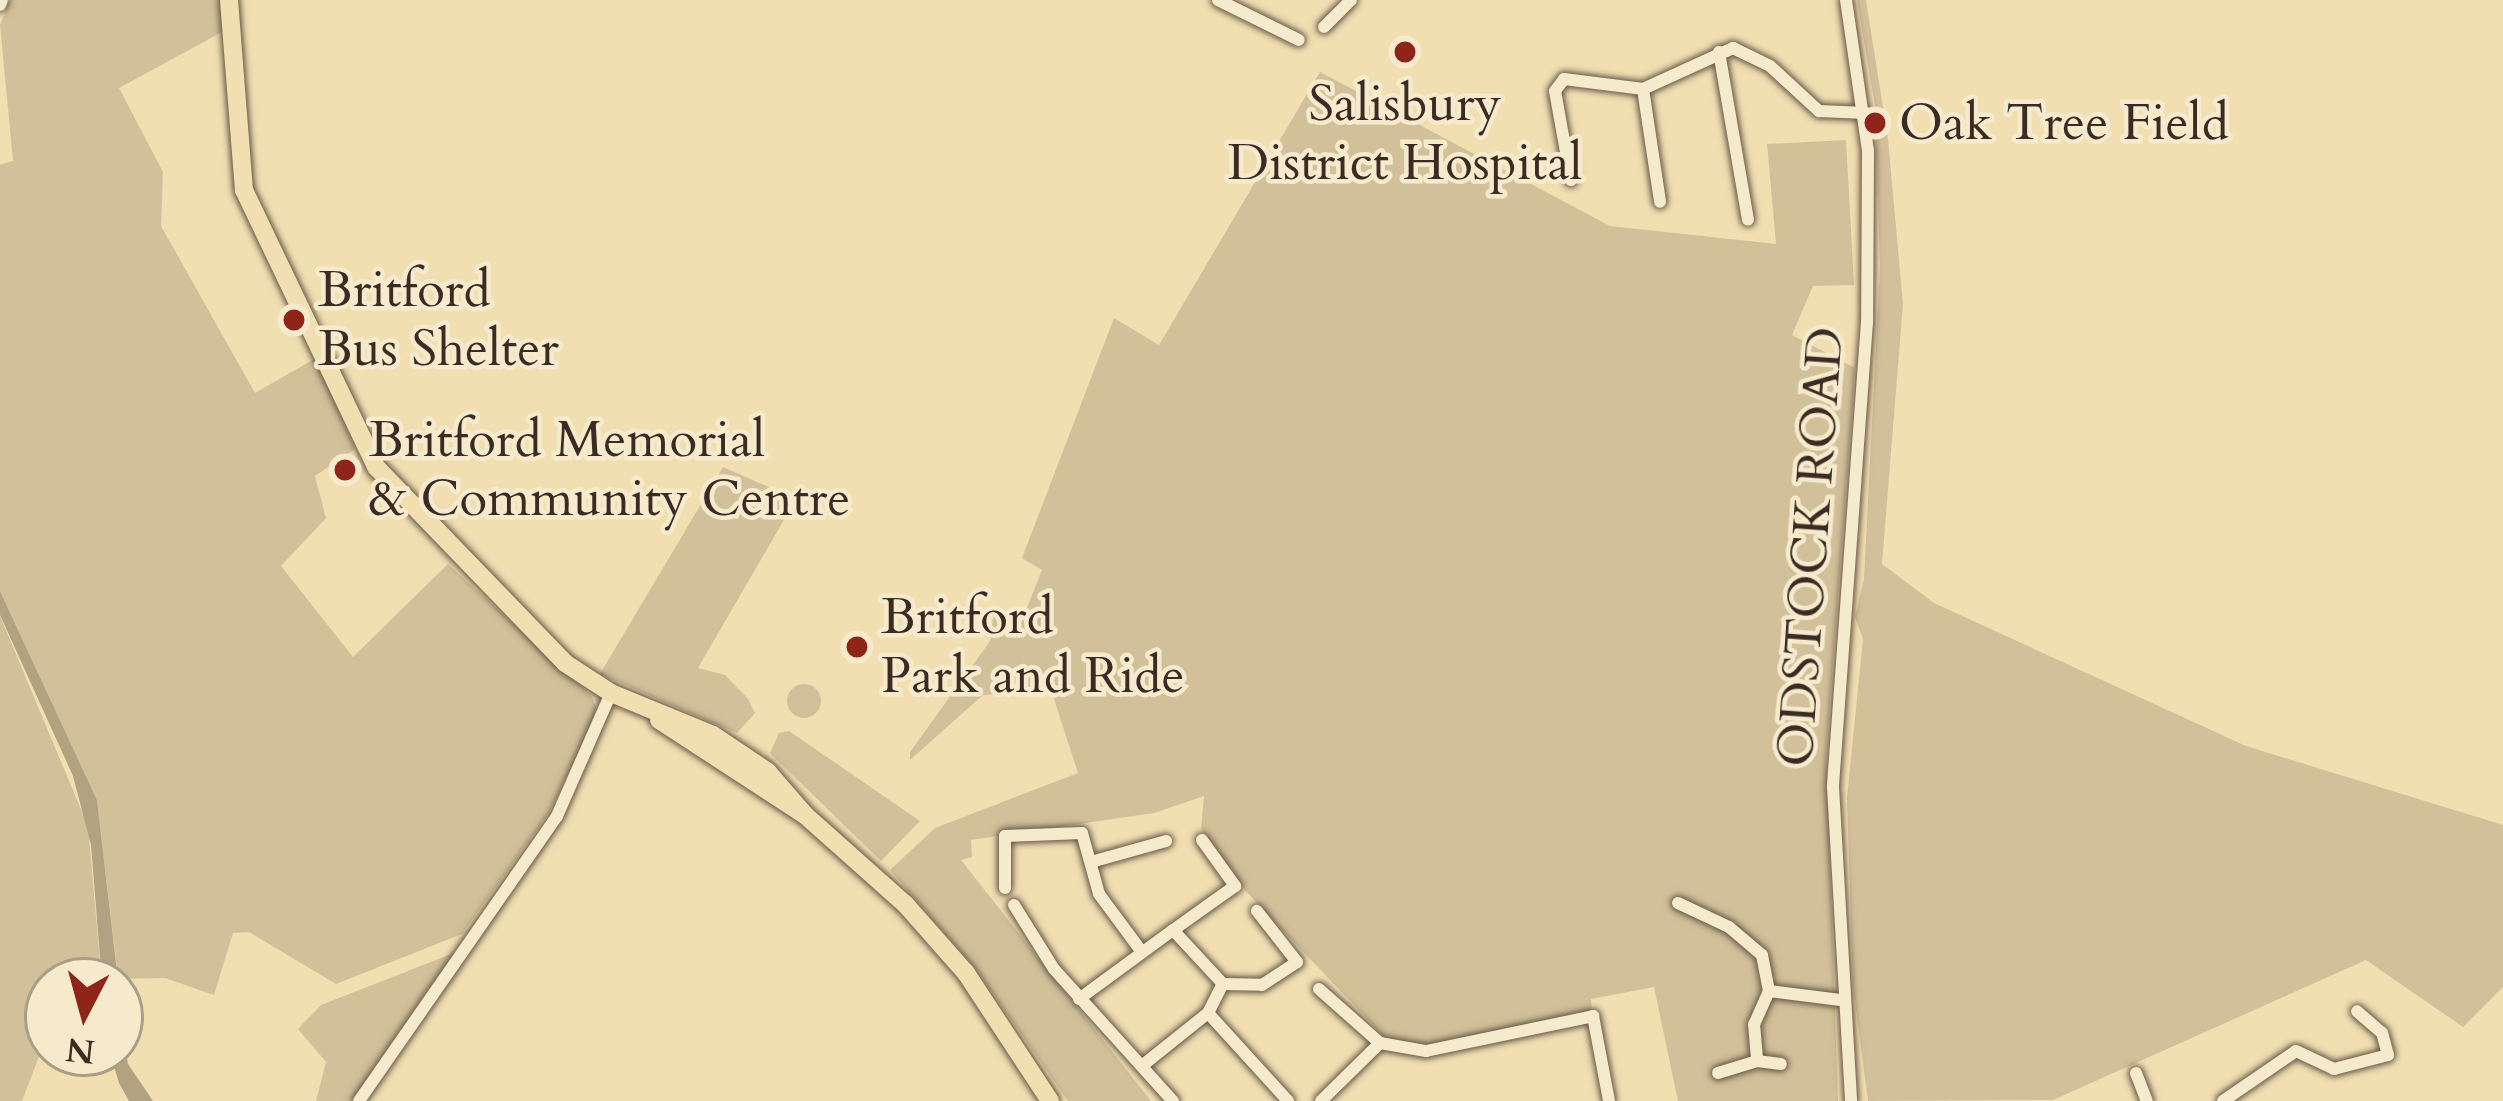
<!DOCTYPE html>
<style>
body{margin:0}
#map{position:relative;width:2503px;height:1101px;overflow:hidden;background:#f1dfb2;font-family:Cardo,serif}
div>[style]{position:absolute}
[style*='--x']{left:calc(var(--x)*1px);top:calc(var(--y)*1px);width:calc(var(--w)*1px);rotate:calc(var(--a)*1deg)}
.green>*{inset:0;background:#d2c09a}
.round{border-radius:50%}
.water>*{inset:0;background:#b3a281}
.roads{filter:drop-shadow(0 0 3px #685847) drop-shadow(0 0 3px #685847)}
.minor>*{height:12px;margin:-6px;padding:0 6px;transform-origin:6px;border-radius:6px;background:#f6eacd}
.highway>*{height:18px;margin:-9px;padding:0 9px;transform-origin:9px;border-radius:9px;background:#f1dfb2}
.dots>*{width:33px;height:33px;translate:-50% -50%;box-sizing:border-box;border:6px solid #f6eacd;border-radius:50%}
span{translate:-50% -50%;white-space:nowrap;text-align:center;line-height:1.15;-webkit-text-stroke:9px #f6eacd;paint-order:stroke}
.poi-label{font-size:51px;color:#3b2b23}
.left{translate:0 -50%;text-align:left}
.street-label{font-size:51px;color:#3b2b23}
.north{position:absolute;left:24px;top:957px;width:120px;height:120px;box-sizing:border-box;background:#f6eacd;border:3px solid #ab9e89;border-radius:50%;rotate:186deg;font-size:33px;font-weight:700;line-height:48px;text-align:center;color:#3b2b23}
.north::after{content:'';display:block;margin:auto;width:42px;height:54px;background:#8f2418;clip-path:polygon(50% 0,100% 100%,50% 72%,0 100%)}
</style>
<div id="map">
<div class="green">
<i style="clip-path:polygon(10px 0,223px 0,224px 31px,119px 88px,163px 172px,161px 226px,255px 393px,316px 358px,355px 449px,315px 476px,326px 518px,281px 566px,353px 657px,448px 564px,591px 695px,597px 709px,587px 736px,549px 812px,462px 934px,336px 984px,249px 932px,233px 933px,214px 995px,165px 978px,118px 979px,97px 800px,0 591px,0 165px,13px 161px,0 25px)"></i>
<i style="clip-path:polygon(1857px 0,1866px 0,1888px 139px,1903px 304px,1882px 564px,1934px 603px,2246px 746px,2503px 825px,2503px 987px,2463px 1027px,2366px 960px,2053px 1100px,1868px 1101px,1853px 987px,1847px 798px,1863px 639px,1855px 617px,1864px 579px,1880px 267px,1875px 106px)"></i>
<i style="clip-path:polygon(1320px 72px,1610px 226px,1776px 244px,1767px 144px,1846px 140px,1854px 285px,1813px 286px,1792px 335px,1855px 368px,1826px 755px,1838px 1101px,1678px 1101px,1654px 987px,1591px 999px,1592px 1012px,1423px 1047px,1389px 1042px,1221px 865px,1201px 829px,1204px 796px,1154px 813px,971px 840px,972px 857px,961px 860px,1151px 1101px,1068px 1101px,976px 969px,890px 870px,935px 828px,1078px 773px,1051px 690px,983px 695px,910px 760px,910px 752px,990px 641px,994px 611px,1020px 625px,1042px 570px,1022px 558px,1114px 318px,1159px 345px)"></i>
<i style="clip-path:polygon(723px 467px,796px 499px,698px 668px,725px 675px,748px 699px,755px 713px,737px 733px,600px 674px)"></i>
<i style="clip-path:polygon(0 616px,88px 826px,101px 972px,74px 965px,67px 981px,48px 981px,48px 1033px,22px 1101px,0 1101px)"></i>
<i class="round" style="left:787px;top:684px;width:34px;height:34px"></i>
<i style="clip-path:polygon(789px 731px,920px 821px,881px 861px,770px 753px,779px 733px)"></i>
<i style="clip-path:polygon(464px 949px,353px 1101px,316px 1101px,326px 1062px,298px 1029px,321px 1005px)"></i>
</div>
<div class="water">
<i style="clip-path:polygon(0 591px,97px 800px,118px 981px,102px 981px,91px 845px,73px 776px,0 615px)"></i>
<i style="clip-path:polygon(120px 1020px,128px 1064px,153px 1101px,129px 1101px,119px 1083px,110px 1053px,120px 1053px)"></i>
</div>
<div class="roads">
<div class="minor">
<i style="--x:1218;--y:0;--w:90;--a:26.3"></i>
<i style="--x:1846;--y:0;--w:153;--a:81.7"></i>
<i style="--x:1868;--y:151;--w:171;--a:90.3"></i>
<i style="--x:1867;--y:322;--w:466;--a:94.2"></i>
<i style="--x:1833;--y:787;--w:315;--a:86.7"></i>
<i style="--x:0;--y:5;--w:5;--a:-68"></i>
<i style="--x:1324;--y:27;--w:38;--a:-45"></i>
<i style="--x:1719;--y:52;--w:170;--a:80.2"></i>
<i style="--x:1643;--y:89;--w:114;--a:81.4"></i>
<i style="--x:1571;--y:180;--w:90;--a:-100.2"></i>
<i style="--x:1555;--y:91;--w:15;--a:-53"></i>
<i style="--x:1564;--y:79;--w:80;--a:7.2"></i>
<i style="--x:1643;--y:89;--w:99;--a:-24.5"></i>
<i style="--x:1733;--y:48;--w:41;--a:25.9"></i>
<i style="--x:1770;--y:66;--w:67;--a:42.6"></i>
<i style="--x:1819;--y:111;--w:47;--a:2.4"></i>
<i style="--x:1202;--y:840;--w:57;--a:54.3"></i>
<i style="--x:1235;--y:886;--w:76;--a:144.6"></i>
<i style="--x:1173;--y:930;--w:74;--a:47.2"></i>
<i style="--x:1091;--y:862;--w:78;--a:-15.6"></i>
<i style="--x:1005;--y:888;--w:52;--a:-90"></i>
<i style="--x:1005;--y:836;--w:77;--a:-2.2"></i>
<i style="--x:1082;--y:833;--w:63;--a:74.4"></i>
<i style="--x:1099;--y:894;--w:67;--a:53.5"></i>
<i style="--x:1678;--y:903;--w:56;--a:25.2"></i>
<i style="--x:1729;--y:927;--w:43;--a:40.3"></i>
<i style="--x:1762;--y:955;--w:37;--a:79"></i>
<i style="--x:1769;--y:991;--w:36;--a:114"></i>
<i style="--x:1754;--y:1024;--w:37;--a:85"></i>
<i style="--x:1757;--y:1061;--w:24;--a:7"></i>
<i style="--x:1014;--y:905;--w:75;--a:58"></i>
<i style="--x:1054;--y:969;--w:178;--a:48"></i>
<i style="--x:1319;--y:989;--w:81;--a:41.5"></i>
<i style="--x:1769;--y:991;--w:72;--a:7.2"></i>
<i style="--x:1079;--y:999;--w:117;--a:-36.3"></i>
<i style="--x:1208;--y:1013;--w:119;--a:47.7"></i>
<i style="--x:1143;--y:1065;--w:83;--a:-38.7"></i>
<i style="--x:1208;--y:1013;--w:33;--a:-63"></i>
<i style="--x:1223;--y:984;--w:39;--a:1"></i>
<i style="--x:1262;--y:985;--w:42;--a:-33.3"></i>
<i style="--x:1297;--y:962;--w:65;--a:-128.1"></i>
<i style="--x:1718;--y:1073;--w:41;--a:-17.1"></i>
<i style="--x:2136;--y:1073;--w:30;--a:69"></i>
<i style="--x:359;--y:1101;--w:347;--a:-55.2"></i>
<i style="--x:557;--y:816;--w:134;--a:-66.3"></i>
<i style="--x:1321;--y:1101;--w:83;--a:-44.5"></i>
<i style="--x:1380;--y:1043;--w:47;--a:9.9"></i>
<i style="--x:1426;--y:1051;--w:171;--a:-11.8"></i>
<i style="--x:1593;--y:1016;--w:86;--a:79.3"></i>
<i style="--x:2223;--y:1101;--w:88;--a:-34.4"></i>
<i style="--x:2296;--y:1051;--w:42;--a:25.3"></i>
<i style="--x:2334;--y:1069;--w:56;--a:-14.5"></i>
<i style="--x:2388;--y:1055;--w:23;--a:-105"></i>
<i style="--x:2382;--y:1033;--w:33;--a:-139"></i>
</div>
<div class="highway">
<i style="--x:229;--y:0;--w:191;--a:85.5"></i>
<i style="--x:244;--y:190;--w:307;--a:64.5"></i>
<i style="--x:376;--y:467;--w:272;--a:46"></i>
<i style="--x:565;--y:663;--w:55;--a:33.1"></i>
<i style="--x:611;--y:693;--w:110;--a:22.4"></i>
<i style="--x:713;--y:735;--w:66;--a:33.9"></i>
<i style="--x:768;--y:772;--w:57;--a:49.3"></i>
<i style="--x:659;--y:720;--w:174;--a:33.1"></i>
<i style="--x:805;--y:815;--w:135;--a:41.7"></i>
<i style="--x:906;--y:905;--w:91;--a:48.6"></i>
<i style="--x:966;--y:973;--w:153;--a:56.7"></i>
</div>
</div>
<div class="dots">
<i style="left:1405px;top:52px;background:#8f2418"></i>
<i style="left:1875px;top:123px;background:#8f2418"></i>
<i style="left:294px;top:320px;background:#8f2418"></i>
<i style="left:345px;top:470px;background:#8f2418"></i>
<i style="left:857px;top:647px;background:#8f2418"></i>
</div>
<div class="poi-label">
<span style="left:1405px;top:134px">Salisbury<br>District Hospital</span>
<span class="left" style="left:1899px;top:123px">Oak Tree Field</span>
<span class="left" style="left:318px;top:320px">Britford<br>Bus Shelter</span>
<span class="left" style="left:369px;top:470px">Britford Memorial<br>&amp; Community Centre</span>
<span class="left" style="left:881px;top:647px">Britford<br>Park and Ride</span>
</div>
<div class="street-label">
<span style="left:1811px;top:547px;rotate:-86deg">ODSTOCK ROAD</span>
</div>
<div class="north">N</div>
</div>
